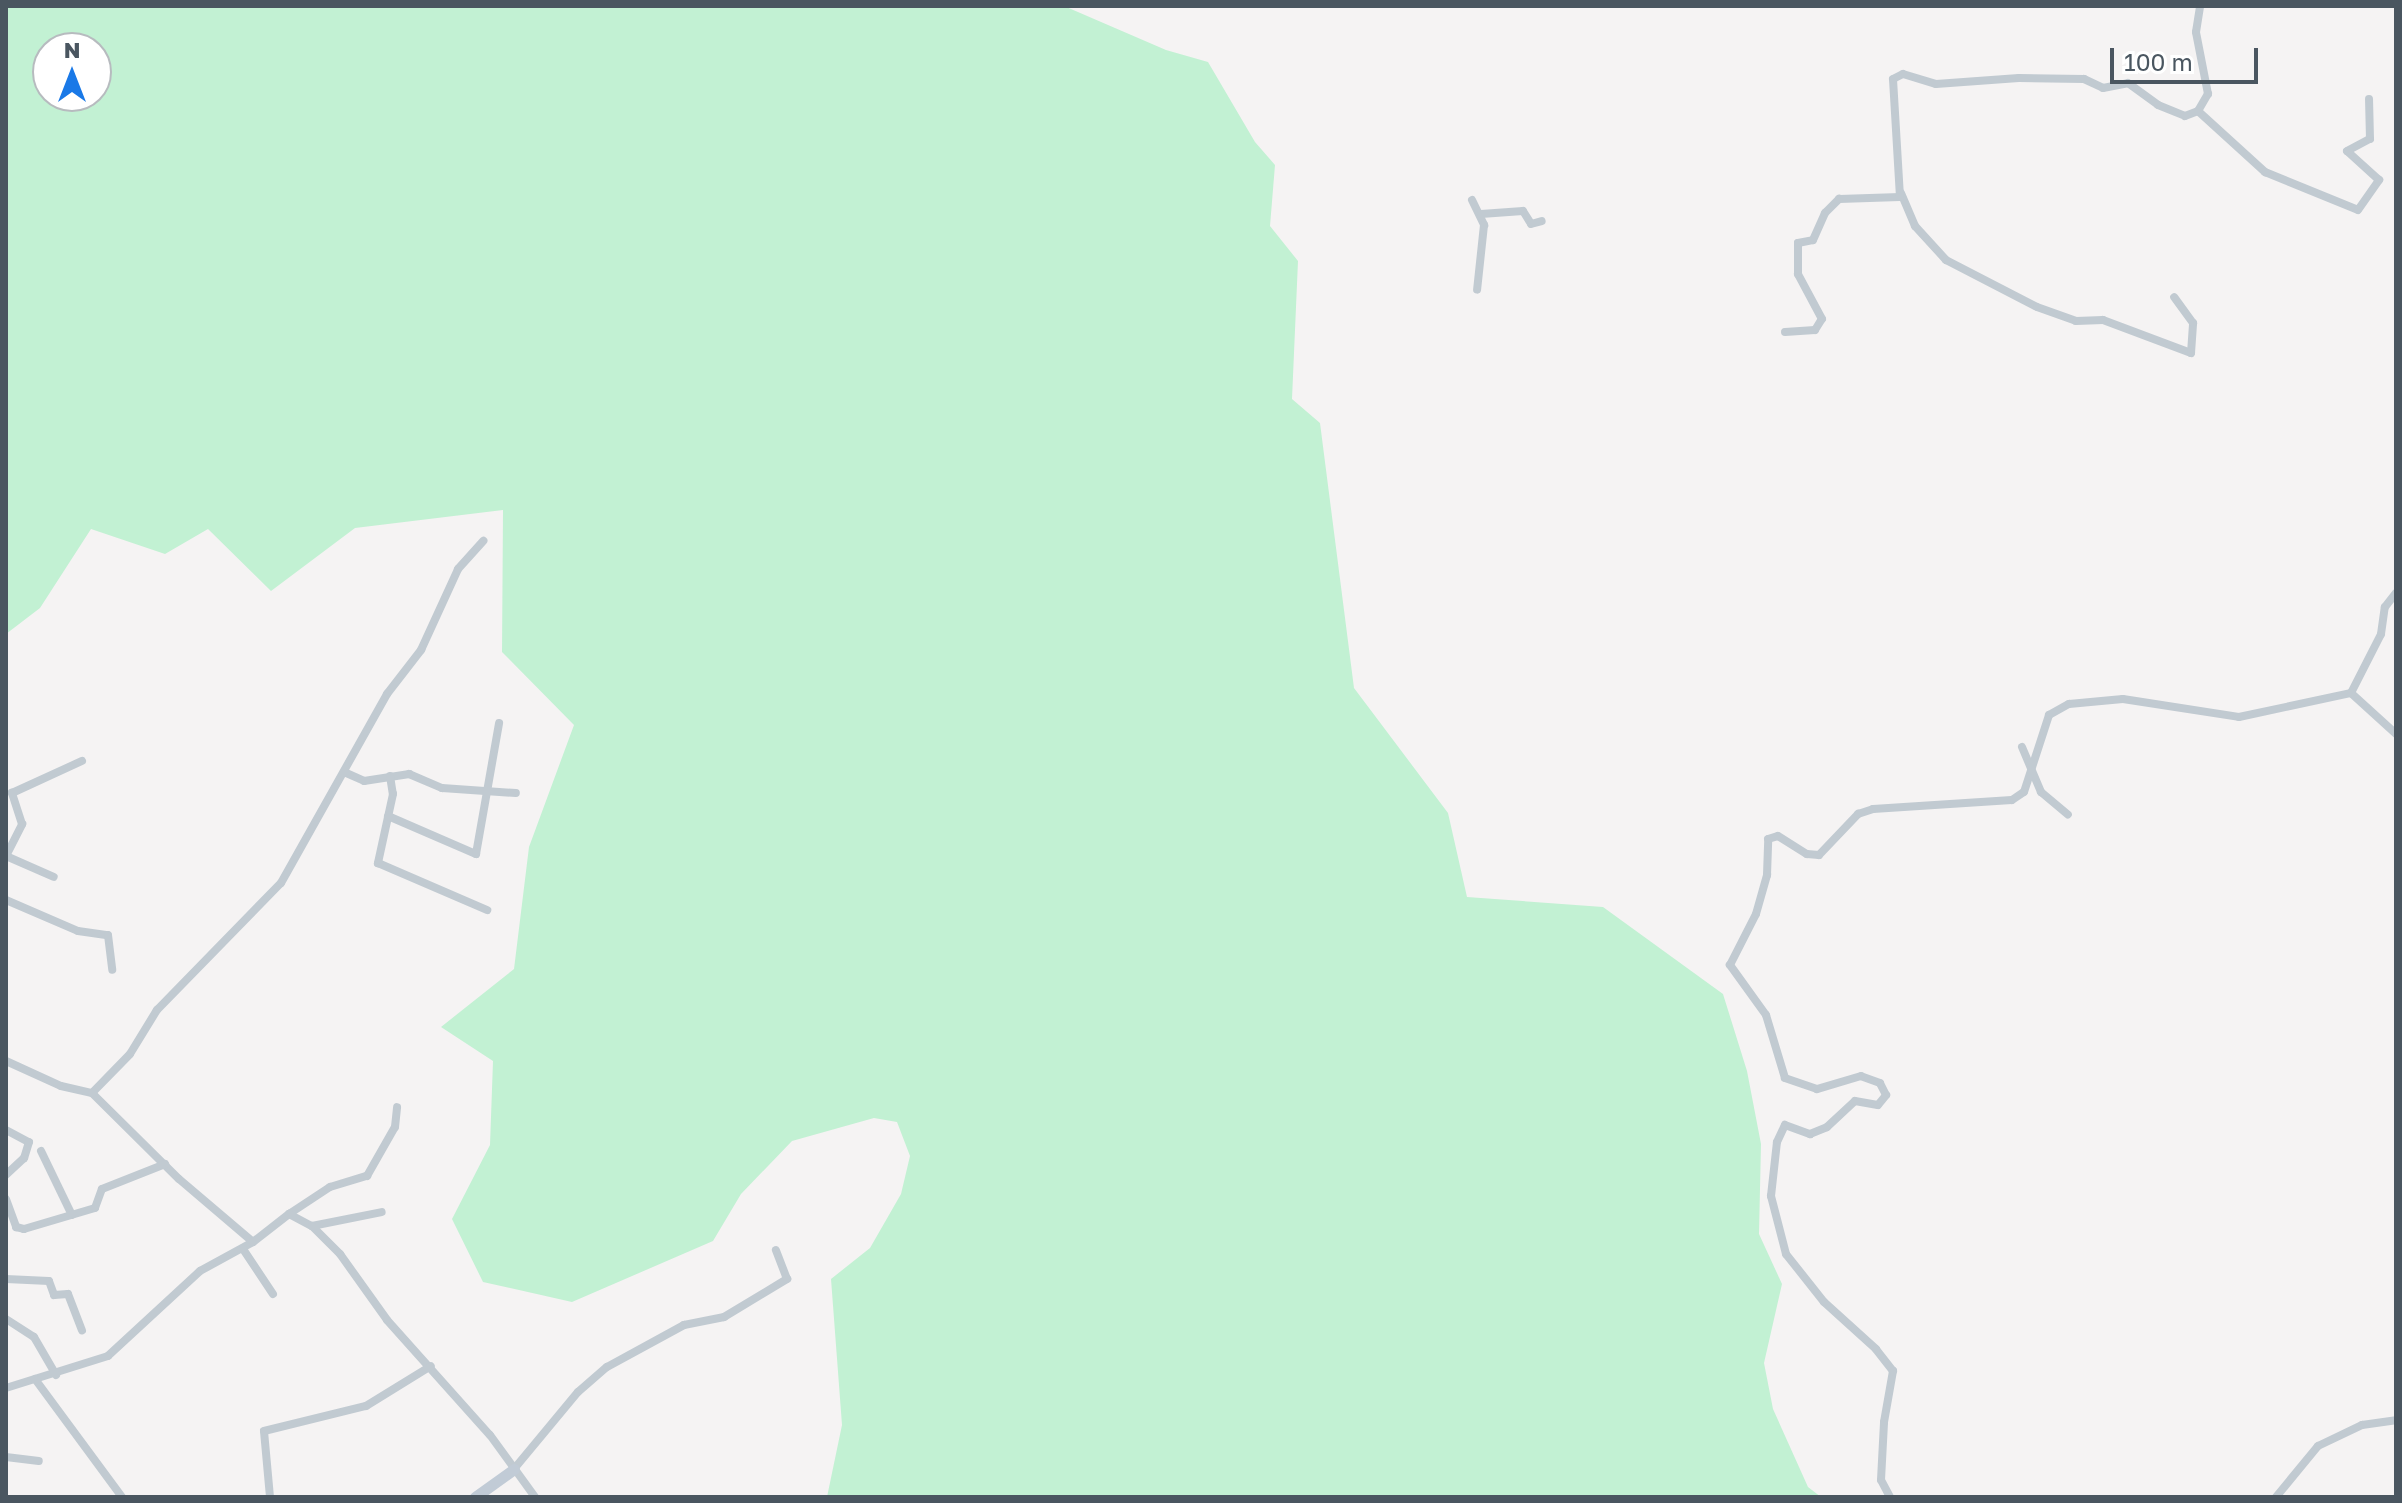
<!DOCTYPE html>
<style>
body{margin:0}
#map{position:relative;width:2402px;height:1503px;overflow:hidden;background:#f5f3f3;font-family:"Golos Text",sans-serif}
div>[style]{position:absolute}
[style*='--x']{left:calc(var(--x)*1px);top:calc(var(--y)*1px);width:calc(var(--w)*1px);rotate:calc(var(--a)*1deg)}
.green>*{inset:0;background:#c2f1d3}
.street>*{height:8px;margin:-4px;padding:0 4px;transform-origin:4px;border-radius:4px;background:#c1cad1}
.secondary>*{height:11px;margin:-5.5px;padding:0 5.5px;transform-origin:5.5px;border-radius:5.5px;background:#c1cbd6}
span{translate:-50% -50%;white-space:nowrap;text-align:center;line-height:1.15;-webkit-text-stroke:8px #fff;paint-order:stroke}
.frame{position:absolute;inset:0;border:8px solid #4a5660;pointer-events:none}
.north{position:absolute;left:32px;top:32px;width:80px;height:80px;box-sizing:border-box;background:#fff;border:2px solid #b7bbbf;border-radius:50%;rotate:0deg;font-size:22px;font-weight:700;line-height:32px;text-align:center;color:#4a5660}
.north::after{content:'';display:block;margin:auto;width:28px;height:36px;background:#1a79e7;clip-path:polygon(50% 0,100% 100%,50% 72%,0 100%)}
.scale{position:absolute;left:2110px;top:48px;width:148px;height:36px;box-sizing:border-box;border:4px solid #4a5660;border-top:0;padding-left:10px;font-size:24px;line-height:28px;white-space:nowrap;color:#4a5660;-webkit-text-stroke:6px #fff;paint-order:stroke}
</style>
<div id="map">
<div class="green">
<i style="clip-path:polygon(evenodd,6px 6px,1064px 6px,1166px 50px,1208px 62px,1255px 142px,1275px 165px,1270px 226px,1298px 261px,1292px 399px,1320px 423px,1354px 688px,1448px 813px,1467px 897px,1603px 907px,1723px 994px,1747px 1071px,1761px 1144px,1759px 1234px,1782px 1284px,1764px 1363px,1773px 1409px,1808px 1487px,1821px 1497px,827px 1497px,842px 1425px,831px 1279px,870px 1248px,901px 1194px,910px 1156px,897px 1122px,874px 1118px,792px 1141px,741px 1194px,713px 1241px,572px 1302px,483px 1282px,452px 1219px,490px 1145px,493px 1061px,441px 1027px,514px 969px,529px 847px,574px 725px,502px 652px,503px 510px,355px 528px,271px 591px,208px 529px,165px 554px,91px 529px,40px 608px,6px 634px,6px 6px,48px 48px,96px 48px,96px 96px,48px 96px,48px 48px)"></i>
</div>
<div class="street">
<i style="--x:2198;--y:111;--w:91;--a:42.3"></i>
<i style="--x:2265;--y:172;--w:100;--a:22.2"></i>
<i style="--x:2358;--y:210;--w:37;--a:-55"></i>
<i style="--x:2379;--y:180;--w:43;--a:-137.8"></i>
<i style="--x:2347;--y:151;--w:26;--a:-28"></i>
<i style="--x:2370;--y:139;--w:40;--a:-91.4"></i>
<i style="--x:1901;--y:193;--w:36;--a:67"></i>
<i style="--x:1915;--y:226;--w:46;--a:47.6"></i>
<i style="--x:1946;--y:260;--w:102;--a:27.3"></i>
<i style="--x:2037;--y:307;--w:41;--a:19.7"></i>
<i style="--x:2076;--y:321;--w:27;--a:-2"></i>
<i style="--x:2103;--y:320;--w:94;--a:20.6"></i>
<i style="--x:2191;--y:353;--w:30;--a:-86"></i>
<i style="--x:2193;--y:323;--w:32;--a:-126"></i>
<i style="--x:1472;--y:200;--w:28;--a:64"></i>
<i style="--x:1484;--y:225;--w:65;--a:96.1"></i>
<i style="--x:1481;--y:214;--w:42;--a:-4.1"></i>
<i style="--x:1523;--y:211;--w:15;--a:58"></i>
<i style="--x:1531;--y:224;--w:11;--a:-15"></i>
<i style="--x:1785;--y:332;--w:30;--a:-4"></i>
<i style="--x:1815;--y:330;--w:13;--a:-58"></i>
<i style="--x:1822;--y:319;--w:51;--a:-118.1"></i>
<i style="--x:1798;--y:274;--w:31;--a:-90"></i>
<i style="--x:1798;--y:243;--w:15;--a:-11"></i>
<i style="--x:1813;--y:240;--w:30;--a:-66"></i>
<i style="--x:1825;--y:213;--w:20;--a:-45"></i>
<i style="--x:1839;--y:199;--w:61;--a:-1.9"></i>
<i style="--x:1900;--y:197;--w:118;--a:-93.4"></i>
<i style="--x:1893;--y:79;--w:11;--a:-27"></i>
<i style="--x:1903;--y:74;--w:34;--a:17"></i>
<i style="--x:1936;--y:84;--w:83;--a:-4.1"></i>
<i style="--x:2019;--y:78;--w:65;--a:0.9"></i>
<i style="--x:2084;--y:79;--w:21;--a:25"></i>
<i style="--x:2103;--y:88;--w:25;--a:-11"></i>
<i style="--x:2128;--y:83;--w:37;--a:36"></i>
<i style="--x:2158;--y:105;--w:29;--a:22"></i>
<i style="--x:2185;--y:116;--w:14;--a:-21"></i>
<i style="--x:2198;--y:111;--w:20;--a:-60"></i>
<i style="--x:2208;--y:94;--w:63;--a:-101"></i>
<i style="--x:2196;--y:32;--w:26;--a:-81"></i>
<i style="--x:2351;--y:693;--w:61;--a:42.3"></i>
<i style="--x:2022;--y:747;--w:49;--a:67.1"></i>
<i style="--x:2041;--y:792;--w:35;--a:40"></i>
<i style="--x:344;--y:772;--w:22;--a:24"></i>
<i style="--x:364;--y:781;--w:46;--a:-8.8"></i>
<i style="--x:409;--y:774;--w:36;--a:23"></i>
<i style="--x:442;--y:788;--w:74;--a:3.9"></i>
<i style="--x:390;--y:776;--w:18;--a:81"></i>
<i style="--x:393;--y:794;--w:71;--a:102.3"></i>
<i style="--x:378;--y:863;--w:119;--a:23.3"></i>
<i style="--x:388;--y:816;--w:96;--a:23.4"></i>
<i style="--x:476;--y:854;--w:133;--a:-80"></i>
<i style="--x:6;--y:856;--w:36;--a:-63"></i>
<i style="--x:22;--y:824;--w:33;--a:-108"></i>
<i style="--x:12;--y:793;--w:77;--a:-24.6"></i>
<i style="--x:6;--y:856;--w:52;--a:23.6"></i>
<i style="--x:6;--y:900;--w:78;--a:23.3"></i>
<i style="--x:78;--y:931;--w:30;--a:8"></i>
<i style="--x:108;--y:935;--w:35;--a:83"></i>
<i style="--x:6;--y:1061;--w:60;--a:24.4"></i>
<i style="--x:61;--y:1086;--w:32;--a:13"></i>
<i style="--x:92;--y:1093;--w:122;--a:44.7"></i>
<i style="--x:179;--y:1179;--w:97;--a:40.4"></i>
<i style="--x:253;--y:1242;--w:60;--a:151.3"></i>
<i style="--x:200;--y:1271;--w:125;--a:137.3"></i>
<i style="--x:108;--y:1356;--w:107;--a:162.6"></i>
<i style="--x:92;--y:1093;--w:54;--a:-45.7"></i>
<i style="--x:130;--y:1054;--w:52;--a:-58.5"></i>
<i style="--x:157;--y:1010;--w:177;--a:-45.7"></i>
<i style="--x:281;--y:883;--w:217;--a:-60.7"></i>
<i style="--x:387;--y:694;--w:56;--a:-52.3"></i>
<i style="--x:421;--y:650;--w:89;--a:-65.4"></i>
<i style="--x:458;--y:569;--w:38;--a:-48"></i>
<i style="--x:6;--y:1130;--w:26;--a:28"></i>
<i style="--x:29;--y:1142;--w:17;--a:107"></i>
<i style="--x:24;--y:1158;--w:25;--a:137"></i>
<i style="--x:41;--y:1151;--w:71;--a:64.2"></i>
<i style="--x:6;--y:1199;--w:30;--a:70"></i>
<i style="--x:16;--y:1227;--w:8;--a:14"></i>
<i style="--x:24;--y:1229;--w:74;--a:-16.5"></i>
<i style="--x:95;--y:1208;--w:20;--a:-70"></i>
<i style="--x:102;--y:1189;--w:68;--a:-21.6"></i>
<i style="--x:289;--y:1214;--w:49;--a:-33.4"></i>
<i style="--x:330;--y:1187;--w:39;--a:-17"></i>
<i style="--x:367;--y:1176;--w:56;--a:-60.3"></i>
<i style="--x:395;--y:1127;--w:20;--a:-84"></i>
<i style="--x:312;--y:1226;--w:71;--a:-11.3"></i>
<i style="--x:253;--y:1242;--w:46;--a:-37.9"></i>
<i style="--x:289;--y:1214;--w:26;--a:28"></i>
<i style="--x:312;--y:1226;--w:40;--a:45"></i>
<i style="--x:340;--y:1254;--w:81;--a:54.5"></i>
<i style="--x:387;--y:1320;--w:154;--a:48.2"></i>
<i style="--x:490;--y:1435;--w:77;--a:54"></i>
<i style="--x:243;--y:1249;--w:54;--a:56.3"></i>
<i style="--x:6;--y:1279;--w:43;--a:2.7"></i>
<i style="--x:49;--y:1281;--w:15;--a:70"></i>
<i style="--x:54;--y:1295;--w:14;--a:-4"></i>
<i style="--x:68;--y:1294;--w:39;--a:69"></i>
<i style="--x:6;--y:1319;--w:33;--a:33"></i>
<i style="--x:34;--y:1337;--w:44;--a:59.9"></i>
<i style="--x:35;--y:1379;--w:147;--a:53.6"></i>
<i style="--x:6;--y:1457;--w:33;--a:7"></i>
<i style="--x:514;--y:1469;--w:100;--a:-50.3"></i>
<i style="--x:578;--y:1392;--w:38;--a:-41"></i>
<i style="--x:607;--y:1367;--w:88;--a:-28.6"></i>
<i style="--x:684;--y:1325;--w:41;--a:-11.3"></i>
<i style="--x:724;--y:1317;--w:74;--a:-31.1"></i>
<i style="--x:787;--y:1279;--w:31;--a:-111"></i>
<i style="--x:270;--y:1497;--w:66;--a:-95.2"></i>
<i style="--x:264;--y:1431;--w:105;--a:-13.8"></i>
<i style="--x:366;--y:1406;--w:76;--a:-31.6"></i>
<i style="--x:1890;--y:1497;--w:19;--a:-118"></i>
<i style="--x:1881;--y:1480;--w:58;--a:-87"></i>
<i style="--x:1884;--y:1422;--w:52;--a:-80"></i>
<i style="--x:1893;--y:1371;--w:28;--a:-128"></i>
<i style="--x:1876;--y:1349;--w:70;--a:-137.9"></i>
<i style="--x:1824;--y:1302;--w:61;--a:-128.4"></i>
<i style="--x:1786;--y:1254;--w:60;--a:-104.5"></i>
<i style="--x:1771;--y:1196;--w:54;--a:-83.7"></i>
<i style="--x:1777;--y:1142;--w:19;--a:-65"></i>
<i style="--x:1785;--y:1125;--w:27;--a:20"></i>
<i style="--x:1810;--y:1134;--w:18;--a:-22"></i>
<i style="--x:1827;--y:1127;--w:38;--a:-43"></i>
<i style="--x:1855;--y:1101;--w:23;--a:10"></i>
<i style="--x:1878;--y:1105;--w:13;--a:-51"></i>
<i style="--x:1886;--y:1095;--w:13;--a:-117"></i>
<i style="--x:1880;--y:1083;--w:20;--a:-160"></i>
<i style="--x:1861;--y:1076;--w:46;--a:163.5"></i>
<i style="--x:1817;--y:1089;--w:34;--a:-161"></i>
<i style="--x:1785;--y:1078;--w:66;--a:-106.8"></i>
<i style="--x:1766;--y:1015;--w:62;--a:-125.8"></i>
<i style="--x:1730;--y:965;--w:57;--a:-63"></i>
<i style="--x:1756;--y:914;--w:41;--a:-74.2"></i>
<i style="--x:1767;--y:875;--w:36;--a:-88"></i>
<i style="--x:1768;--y:839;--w:10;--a:-17"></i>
<i style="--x:1778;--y:836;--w:34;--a:32"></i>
<i style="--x:1807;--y:854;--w:12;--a:5"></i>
<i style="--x:1819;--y:855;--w:57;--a:-46.4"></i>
<i style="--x:1858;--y:814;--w:16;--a:-18"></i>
<i style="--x:1873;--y:809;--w:139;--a:-3.7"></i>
<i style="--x:2012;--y:800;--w:14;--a:-34"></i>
<i style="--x:2024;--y:792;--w:81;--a:-72"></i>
<i style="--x:2049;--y:715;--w:23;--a:-29"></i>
<i style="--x:2069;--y:704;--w:54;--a:-5.3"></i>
<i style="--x:2123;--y:699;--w:117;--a:8.8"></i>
<i style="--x:2239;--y:717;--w:115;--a:-12.1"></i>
<i style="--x:2351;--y:693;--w:66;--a:-63"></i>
<i style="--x:2381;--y:634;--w:27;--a:-82"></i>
<i style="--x:2385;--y:607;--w:18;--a:-52"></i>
<i style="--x:2276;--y:1497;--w:66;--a:-50.5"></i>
<i style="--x:2318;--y:1446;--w:49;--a:-25.5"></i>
<i style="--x:2362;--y:1425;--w:34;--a:-8"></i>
</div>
<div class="secondary">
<i style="--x:475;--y:1497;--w:48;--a:-35.7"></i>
</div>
<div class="frame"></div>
<div class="north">N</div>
<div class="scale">100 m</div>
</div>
